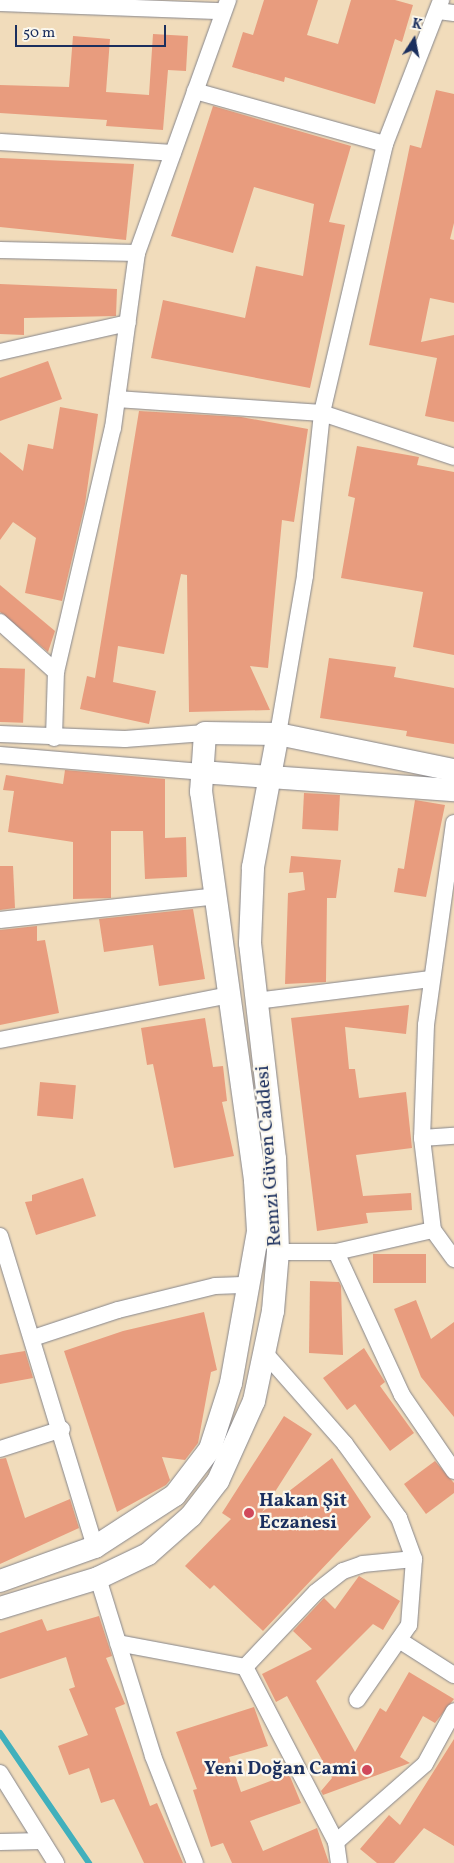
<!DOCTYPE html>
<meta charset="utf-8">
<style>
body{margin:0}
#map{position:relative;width:454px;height:1863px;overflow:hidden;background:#f1dcbb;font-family:Vollkorn,serif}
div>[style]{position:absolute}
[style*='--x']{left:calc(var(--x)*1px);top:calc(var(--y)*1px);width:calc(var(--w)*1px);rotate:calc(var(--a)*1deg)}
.stream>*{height:6px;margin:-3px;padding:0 3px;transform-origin:3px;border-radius:3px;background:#41b0bc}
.building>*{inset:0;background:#e89c7e;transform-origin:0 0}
.roads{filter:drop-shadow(0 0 1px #86868c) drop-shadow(0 0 1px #86868c)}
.minor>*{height:16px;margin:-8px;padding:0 8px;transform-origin:8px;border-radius:8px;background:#fff}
.secondary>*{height:22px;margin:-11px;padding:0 11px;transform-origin:11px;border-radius:11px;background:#fff}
.dots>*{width:14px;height:14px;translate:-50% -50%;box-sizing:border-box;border:2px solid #fbf7ec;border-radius:50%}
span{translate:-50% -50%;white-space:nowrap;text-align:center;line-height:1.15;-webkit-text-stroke:4.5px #fbf7ec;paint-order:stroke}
.street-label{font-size:19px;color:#1b2f5e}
.poi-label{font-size:19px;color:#1b2f5e;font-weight:700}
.left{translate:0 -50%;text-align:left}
.right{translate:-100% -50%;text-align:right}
.north{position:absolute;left:389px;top:15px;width:50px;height:50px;-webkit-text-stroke:4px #fbf7ec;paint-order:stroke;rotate:11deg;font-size:14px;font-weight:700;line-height:20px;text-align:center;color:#1b2f5e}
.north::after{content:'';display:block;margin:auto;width:18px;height:22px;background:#1b2f5e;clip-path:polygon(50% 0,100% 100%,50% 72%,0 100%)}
.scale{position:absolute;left:15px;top:25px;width:151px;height:22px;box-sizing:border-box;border:2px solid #1b2f5e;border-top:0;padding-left:6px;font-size:15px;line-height:18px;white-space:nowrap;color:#1b2f5e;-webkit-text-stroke:4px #fbf7ec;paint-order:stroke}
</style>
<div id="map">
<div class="stream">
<i style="--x:0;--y:1733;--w:158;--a:55.6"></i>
</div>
<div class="building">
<i style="clip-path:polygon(264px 0,318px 0,307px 35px,338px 44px,351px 0,395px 0,413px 5px,402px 42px,395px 39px,375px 104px,285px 77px,284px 82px,232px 67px,243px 32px,253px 35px)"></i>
<i style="clip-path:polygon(153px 34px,188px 36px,186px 71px,168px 70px,163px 130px,106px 126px,107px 120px,0 113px,0 85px,69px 87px,73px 36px,110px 39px,106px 92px,149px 95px)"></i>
<i style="clip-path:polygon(436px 90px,454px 94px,454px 223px,450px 239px,454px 240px,454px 303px,430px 298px,421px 342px,454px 335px,454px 422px,425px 416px,437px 358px,369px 345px,410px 145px,421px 148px)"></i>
<i style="clip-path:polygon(213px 106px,351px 146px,329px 222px,345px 225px,310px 388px,151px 358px,163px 300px,245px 318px,256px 266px,303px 276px,314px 204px,254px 187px,233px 253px,171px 236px)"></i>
<i style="clip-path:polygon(0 158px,134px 164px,126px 240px,0 227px)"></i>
<i style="clip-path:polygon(0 284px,117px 289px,116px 316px,24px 318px,24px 335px,0 334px)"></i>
<i style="clip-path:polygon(48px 361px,62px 399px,0 421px,0 378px)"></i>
<i style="clip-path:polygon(60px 407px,98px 414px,85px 504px,62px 601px,25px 593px,36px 538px,13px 522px,0 540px,0 452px,23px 471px,28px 444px,53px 449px)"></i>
<i style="clip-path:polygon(139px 411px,241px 417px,308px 429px,294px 522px,282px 520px,268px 668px,250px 666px,270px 710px,189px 712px,187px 575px,181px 574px,164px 654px,118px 646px,113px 682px,156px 691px,149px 724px,80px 709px,87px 676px,95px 678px)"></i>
<i style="clip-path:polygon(357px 446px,419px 457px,417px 465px,454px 472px,454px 655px,413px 647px,423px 592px,341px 578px,355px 498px,348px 496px)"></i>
<i style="clip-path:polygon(0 585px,55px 631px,48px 652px,0 612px)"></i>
<i style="clip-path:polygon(329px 658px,396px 667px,394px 677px,454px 688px,454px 744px,406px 736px,407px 731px,320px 718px)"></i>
<i style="left:0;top:668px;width:25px;height:54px;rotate:2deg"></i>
<i style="clip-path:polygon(65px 770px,165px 779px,165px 838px,186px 837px,187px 877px,145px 879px,143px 831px,111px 831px,111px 898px,73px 899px,73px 842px,8px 832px,14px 791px,3px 790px,6px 775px,63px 784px)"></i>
<i style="left:304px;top:793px;width:36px;height:36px;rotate:3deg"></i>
<i style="clip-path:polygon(415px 800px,445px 805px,426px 897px,394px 892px,398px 868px,404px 869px)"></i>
<i style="clip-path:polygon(291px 856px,341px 860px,336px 898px,327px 898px,326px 982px,285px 984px,288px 893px,305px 890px,303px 872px,289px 873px)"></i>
<i style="clip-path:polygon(0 866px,13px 866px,15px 908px,0 910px)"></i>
<i style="clip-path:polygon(193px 909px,205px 979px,159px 986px,153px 945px,104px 952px,99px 919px)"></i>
<i style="clip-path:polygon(37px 926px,37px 941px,45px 940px,59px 1013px,0 1025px,0 930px)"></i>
<i style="clip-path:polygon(409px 1005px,406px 1034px,345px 1027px,349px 1069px,355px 1069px,359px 1098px,406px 1092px,412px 1148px,356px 1155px,363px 1196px,411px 1193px,412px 1210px,366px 1213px,368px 1223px,317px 1231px,291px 1018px)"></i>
<i style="clip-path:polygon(205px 1018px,213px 1067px,223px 1066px,227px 1101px,222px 1102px,234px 1156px,174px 1168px,153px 1064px,147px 1065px,141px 1028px)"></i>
<i style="left:40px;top:1082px;width:36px;height:34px;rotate:5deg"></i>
<i style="clip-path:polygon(83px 1178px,96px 1216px,36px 1235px,25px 1202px,32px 1201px,32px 1195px)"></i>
<i style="left:373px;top:1254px;width:53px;height:29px"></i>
<i style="clip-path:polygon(310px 1281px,339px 1282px,341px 1286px,343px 1355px,309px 1353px)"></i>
<i style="clip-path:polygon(416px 1300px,431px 1339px,454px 1322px,454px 1417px,421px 1377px,394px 1309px)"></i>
<i style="clip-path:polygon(204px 1312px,217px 1370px,211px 1372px,198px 1443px,185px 1460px,162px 1457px,170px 1480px,166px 1485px,117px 1512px,64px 1351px,123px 1331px)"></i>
<i style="clip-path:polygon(364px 1348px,385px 1382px,380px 1386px,414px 1433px,390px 1451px,355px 1404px,347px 1410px,323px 1378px)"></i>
<i style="clip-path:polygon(25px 1351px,33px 1378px,0 1384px,0 1355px)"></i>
<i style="clip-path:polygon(284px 1416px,312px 1434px,262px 1512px,332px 1458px,371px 1517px,263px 1631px,214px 1585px,210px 1589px,185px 1566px,231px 1519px,222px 1513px)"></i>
<i style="clip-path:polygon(6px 1458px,25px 1518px,70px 1499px,79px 1528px,0 1564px,0 1459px)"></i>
<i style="clip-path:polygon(435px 1461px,454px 1483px,454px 1493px,426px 1514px,404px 1484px)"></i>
<i style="clip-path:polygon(359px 1576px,400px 1601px,383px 1630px,373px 1624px,316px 1681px,355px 1752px,380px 1708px,386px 1712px,409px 1672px,454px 1699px,435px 1723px,423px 1716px,400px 1757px,410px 1763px,323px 1795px,321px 1791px,332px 1778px,287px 1696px,276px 1702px,262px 1674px,312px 1649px,293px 1631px,324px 1598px,335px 1609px)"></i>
<i style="clip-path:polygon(99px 1616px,112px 1656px,106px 1658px,125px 1704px,115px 1708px,150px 1806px,157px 1803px,183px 1863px,144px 1863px,114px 1799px,101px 1803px,89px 1768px,69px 1775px,58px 1746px,88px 1735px,69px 1689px,75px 1687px,66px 1657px,0 1679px,0 1633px,42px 1619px,47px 1631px)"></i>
<i style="clip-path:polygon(254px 1707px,268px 1746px,229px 1757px,241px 1792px,289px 1774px,301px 1803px,250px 1821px,263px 1851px,317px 1828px,329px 1863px,232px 1863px,223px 1843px,211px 1847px,193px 1790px,197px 1789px,176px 1732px)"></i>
<i style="clip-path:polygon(454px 1739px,454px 1846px,424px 1828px,394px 1863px,377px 1863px,360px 1849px,389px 1815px,400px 1825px)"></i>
</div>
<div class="roads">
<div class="minor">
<i style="--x:0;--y:3;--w:223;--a:2.1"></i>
<i style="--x:439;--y:11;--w:15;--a:8"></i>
<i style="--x:195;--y:91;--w:197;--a:15.6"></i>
<i style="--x:385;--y:144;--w:276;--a:103.2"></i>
<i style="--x:322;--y:413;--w:164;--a:96"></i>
<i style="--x:305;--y:576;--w:160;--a:99.7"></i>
<i style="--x:0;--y:142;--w:173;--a:3.6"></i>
<i style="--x:385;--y:144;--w:155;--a:-68.7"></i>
<i style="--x:0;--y:250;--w:137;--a:1.3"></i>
<i style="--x:0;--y:352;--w:131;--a:-12.8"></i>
<i style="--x:117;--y:399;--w:205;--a:3.9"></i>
<i style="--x:322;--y:413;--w:139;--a:18.4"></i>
<i style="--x:0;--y:622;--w:75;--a:41.8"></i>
<i style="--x:0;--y:734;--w:125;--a:2.3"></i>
<i style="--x:125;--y:739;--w:80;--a:-4.3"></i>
<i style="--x:54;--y:738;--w:66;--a:-88.3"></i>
<i style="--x:56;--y:672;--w:251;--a:-76.9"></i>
<i style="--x:113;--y:428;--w:177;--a:-82.2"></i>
<i style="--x:137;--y:253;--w:269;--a:-70.2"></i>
<i style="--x:0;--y:755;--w:202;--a:4.8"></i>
<i style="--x:454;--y:823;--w:204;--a:97.9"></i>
<i style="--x:426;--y:1025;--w:113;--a:92"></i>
<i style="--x:422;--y:1138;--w:93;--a:83.2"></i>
<i style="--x:433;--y:1230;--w:36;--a:54"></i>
<i style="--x:0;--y:920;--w:218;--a:-6.3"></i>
<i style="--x:256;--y:1001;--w:176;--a:-7.2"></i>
<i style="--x:0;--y:1040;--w:233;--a:-11.1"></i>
<i style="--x:422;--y:1138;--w:32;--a:-4"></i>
<i style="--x:0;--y:1236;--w:325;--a:73"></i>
<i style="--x:278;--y:1252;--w:58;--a:0"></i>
<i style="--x:336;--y:1252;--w:99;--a:-12.8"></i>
<i style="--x:336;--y:1252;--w:157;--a:65.2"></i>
<i style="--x:402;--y:1395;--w:92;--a:55.6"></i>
<i style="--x:33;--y:1338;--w:89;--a:-18.2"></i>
<i style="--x:118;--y:1310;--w:100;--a:-13.9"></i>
<i style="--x:215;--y:1286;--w:34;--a:-2"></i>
<i style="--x:264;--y:1352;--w:123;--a:48.6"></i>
<i style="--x:345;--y:1444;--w:92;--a:53.9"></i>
<i style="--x:399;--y:1518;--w:44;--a:69.9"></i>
<i style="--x:414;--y:1559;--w:66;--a:94.3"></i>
<i style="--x:409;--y:1625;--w:91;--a:124.7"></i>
<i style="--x:0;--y:1449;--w:65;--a:-17.9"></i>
<i style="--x:98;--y:1578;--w:186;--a:72.8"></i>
<i style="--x:153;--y:1756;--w:115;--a:68.6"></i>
<i style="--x:399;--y:1640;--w:65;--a:32.5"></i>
<i style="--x:118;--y:1643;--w:129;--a:10.7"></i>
<i style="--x:245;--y:1667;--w:197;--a:62.5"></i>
<i style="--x:336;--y:1842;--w:21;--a:82"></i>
<i style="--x:245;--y:1667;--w:103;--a:-46.6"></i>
<i style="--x:316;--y:1592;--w:34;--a:-38"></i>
<i style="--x:343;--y:1571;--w:21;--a:-19"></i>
<i style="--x:363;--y:1564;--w:51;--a:-5.6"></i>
<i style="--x:0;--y:1773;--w:106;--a:58.1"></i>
<i style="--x:0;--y:1842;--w:42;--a:-1.4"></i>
<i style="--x:336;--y:1842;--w:118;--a:-41.2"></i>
<i style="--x:425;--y:1764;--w:60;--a:-61.3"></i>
</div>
<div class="secondary">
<i style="--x:201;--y:772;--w:254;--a:4.1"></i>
<i style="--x:0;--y:1581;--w:101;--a:-19.7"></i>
<i style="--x:95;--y:1547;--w:95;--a:-33"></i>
<i style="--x:175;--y:1495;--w:58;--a:-52.7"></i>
<i style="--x:210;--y:1449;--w:69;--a:-72.3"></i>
<i style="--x:231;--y:1383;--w:154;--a:-79.9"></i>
<i style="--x:258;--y:1231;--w:51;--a:-93.4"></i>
<i style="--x:255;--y:1180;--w:392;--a:-97.9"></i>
<i style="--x:201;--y:792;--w:59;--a:-86.1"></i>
<i style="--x:205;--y:733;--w:73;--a:0.8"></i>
<i style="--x:278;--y:734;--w:180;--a:11.6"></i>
<i style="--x:0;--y:1608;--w:102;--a:-17"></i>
<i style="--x:98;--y:1578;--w:55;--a:-25.6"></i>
<i style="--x:148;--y:1554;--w:57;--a:-41.5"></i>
<i style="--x:191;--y:1516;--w:44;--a:-52.4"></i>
<i style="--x:218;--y:1481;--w:88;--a:-65.8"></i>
<i style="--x:254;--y:1401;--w:92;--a:-78.1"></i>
<i style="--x:273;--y:1311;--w:59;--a:-85.2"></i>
<i style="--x:278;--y:1252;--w:93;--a:-91.8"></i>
<i style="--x:275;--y:1159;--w:217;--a:-96.6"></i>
<i style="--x:250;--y:943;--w:76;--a:-87.7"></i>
<i style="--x:253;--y:867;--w:135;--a:-79.4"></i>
</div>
</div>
<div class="dots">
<i style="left:249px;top:1513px;background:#d1495b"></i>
<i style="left:367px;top:1770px;background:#d1495b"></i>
</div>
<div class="street-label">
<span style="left:270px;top:1156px;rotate:-94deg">Remzi Güven Caddesi</span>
</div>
<div class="poi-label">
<span class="left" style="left:259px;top:1513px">Hakan Şit<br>Eczanesi</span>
<span class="right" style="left:357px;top:1770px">Yeni Doğan Cami</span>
</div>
<div class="north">K</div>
<div class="scale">50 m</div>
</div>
